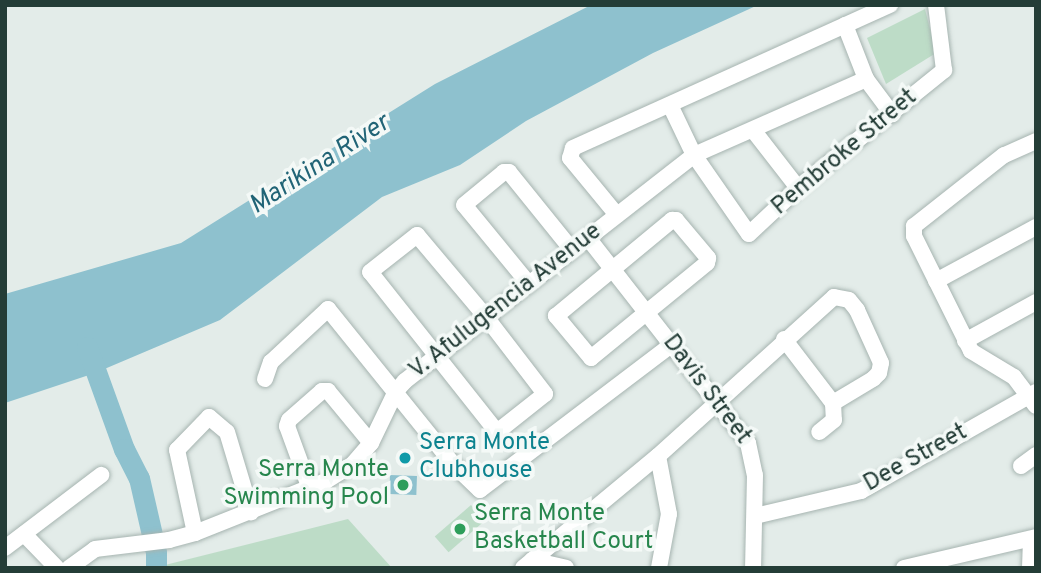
<!DOCTYPE html>
<style>
body{margin:0}
#map{position:relative;width:1041px;height:573px;overflow:hidden;background:#e3ece9;font-family:Overpass,sans-serif}
div>[style]{position:absolute}
[style*='--x']{left:calc(var(--x)*1px);top:calc(var(--y)*1px);width:calc(var(--w)*1px);rotate:calc(var(--a)*1deg)}
.green>*{inset:0;background:#bddcc7;transform-origin:0 0}
.water>*{inset:0;background:#8ec1ce;transform-origin:0 0}
.river>*{height:21px;margin:-10.5px;padding:0 10.5px;transform-origin:10.5px;border-radius:10.5px;background:#8ec1ce}
.roads{filter:drop-shadow(0 0 2px #a6b4b0) drop-shadow(0 0 2px #a6b4b0)}
.minor>*{height:16px;margin:-8px;padding:0 8px;transform-origin:8px;border-radius:8px;background:#fff}
.dots>*{width:19px;height:19px;translate:-50% -50%;box-sizing:border-box;border:4px solid #f4f9f7;border-radius:50%}
span{translate:-50% -50%;white-space:nowrap;text-align:center;line-height:1.15;-webkit-text-stroke:7px #f4f9f7;paint-order:stroke}
.street-label{font-size:24px;color:#243d37}
.culture-label{font-size:24px;color:#0d838f}
.left{translate:0 -50%;text-align:left}
.leisure-label{font-size:24px;color:#27864d}
.right{translate:-100% -50%;text-align:right}
.water-label{font-size:26px;color:#216476;font-style:italic}
.frame{position:absolute;inset:0;border:7px solid #243d37;pointer-events:none}
</style>
<div id="map">
<div class="green">
<i style="clip-path:polygon(925px 9px,936px 53px,886px 84px,867px 38px)"></i>
<i style="left:471px;top:505px;width:21px;height:48px;rotate:49deg"></i>
<i style="clip-path:polygon(348px 519px,392px 568px,164px 568px,165px 565px)"></i>
</div>
<div class="water">
<i style="clip-path:polygon(591px 5px,758px 5px,653px 53px,526px 121px,460px 165px,382px 197px,220px 320px,95px 373px,5px 403px,5px 294px,181px 243px,435px 84px)"></i>
<i style="left:390px;top:475px;width:27px;height:19px;rotate:2deg"></i>
</div>
<div class="river">
<i style="--x:87;--y:347;--w:109;--a:70.1"></i>
<i style="--x:124;--y:449;--w:33;--a:63"></i>
<i style="--x:139;--y:478;--w:76;--a:77.1"></i>
<i style="--x:156;--y:552;--w:16;--a:90"></i>
</div>
<div class="roads">
<div class="minor">
<i style="--x:845;--y:25;--w:58;--a:68.7"></i>
<i style="--x:866;--y:79;--w:44;--a:53.4"></i>
<i style="--x:670;--y:105;--w:55;--a:64.4"></i>
<i style="--x:694;--y:155;--w:96;--a:55.2"></i>
<i style="--x:749;--y:234;--w:67;--a:-43.2"></i>
<i style="--x:798;--y:188;--w:188;--a:-38.9"></i>
<i style="--x:944;--y:70;--w:65;--a:-97"></i>
<i style="--x:753;--y:130;--w:73;--a:52.2"></i>
<i style="--x:1036;--y:141;--w:35;--a:156"></i>
<i style="--x:1004;--y:155;--w:115;--a:141.7"></i>
<i style="--x:914;--y:226;--w:10;--a:90"></i>
<i style="--x:914;--y:236;--w:128;--a:63.6"></i>
<i style="--x:971;--y:351;--w:50;--a:31.2"></i>
<i style="--x:1014;--y:377;--w:36;--a:53"></i>
<i style="--x:617;--y:215;--w:74;--a:-129.5"></i>
<i style="--x:570;--y:158;--w:10;--a:-73"></i>
<i style="--x:573;--y:148;--w:348;--a:-24.3"></i>
<i style="--x:672;--y:220;--w:4;--a:0"></i>
<i style="--x:676;--y:220;--w:50;--a:49.9"></i>
<i style="--x:708;--y:258;--w:5;--a:101"></i>
<i style="--x:707;--y:263;--w:150;--a:140.7"></i>
<i style="--x:591;--y:358;--w:55;--a:-129.8"></i>
<i style="--x:556;--y:316;--w:151;--a:-39.6"></i>
<i style="--x:417;--y:235;--w:107;--a:49.9"></i>
<i style="--x:486;--y:317;--w:97;--a:52.5"></i>
<i style="--x:545;--y:394;--w:61;--a:141.6"></i>
<i style="--x:497;--y:432;--w:204;--a:-128.4"></i>
<i style="--x:370;--y:272;--w:60;--a:-38.2"></i>
<i style="--x:588;--y:238;--w:260;--a:52"></i>
<i style="--x:748;--y:443;--w:33;--a:78"></i>
<i style="--x:755;--y:475;--w:93;--a:91.2"></i>
<i style="--x:936;--y:281;--w:114;--a:-28.4"></i>
<i style="--x:529;--y:284;--w:102;--a:-129.4"></i>
<i style="--x:464;--y:205;--w:52;--a:-39.5"></i>
<i style="--x:504;--y:172;--w:5;--a:0"></i>
<i style="--x:509;--y:172;--w:100;--a:51.1"></i>
<i style="--x:784;--y:339;--w:81;--a:52.6"></i>
<i style="--x:833;--y:403;--w:17;--a:87"></i>
<i style="--x:834;--y:420;--w:19;--a:141"></i>
<i style="--x:965;--y:341;--w:81;--a:-28.8"></i>
<i style="--x:265;--y:379;--w:18;--a:-71"></i>
<i style="--x:271;--y:362;--w:78;--a:-42.9"></i>
<i style="--x:328;--y:309;--w:201;--a:51.1"></i>
<i style="--x:454;--y:465;--w:36;--a:44"></i>
<i style="--x:480;--y:490;--w:241;--a:-37.2"></i>
<i style="--x:658;--y:456;--w:59;--a:79.3"></i>
<i style="--x:669;--y:514;--w:55;--a:100.5"></i>
<i style="--x:1021;--y:466;--w:19;--a:-36"></i>
<i style="--x:310;--y:489;--w:67;--a:-110.1"></i>
<i style="--x:287;--y:426;--w:6;--a:-72"></i>
<i style="--x:289;--y:420;--w:44;--a:-41.3"></i>
<i style="--x:322;--y:391;--w:6;--a:0"></i>
<i style="--x:328;--y:391;--w:67;--a:50.4"></i>
<i style="--x:755;--y:516;--w:109;--a:-13.3"></i>
<i style="--x:861;--y:491;--w:201;--a:-29.5"></i>
<i style="--x:195;--y:533;--w:85;--a:-102.2"></i>
<i style="--x:177;--y:450;--w:46;--a:-45.9"></i>
<i style="--x:209;--y:417;--w:23;--a:40"></i>
<i style="--x:227;--y:432;--w:84;--a:73.3"></i>
<i style="--x:24;--y:534;--w:47;--a:45.9"></i>
<i style="--x:5;--y:548;--w:121;--a:-37.2"></i>
<i style="--x:532;--y:560;--w:35;--a:13"></i>
<i style="--x:69;--y:568;--w:32;--a:-36"></i>
<i style="--x:95;--y:549;--w:75;--a:-6.9"></i>
<i style="--x:169;--y:540;--w:27;--a:-15"></i>
<i style="--x:195;--y:533;--w:141;--a:-21.7"></i>
<i style="--x:326;--y:481;--w:31;--a:-32"></i>
<i style="--x:352;--y:465;--w:29;--a:-49"></i>
<i style="--x:371;--y:443;--w:58;--a:-64.3"></i>
<i style="--x:396;--y:391;--w:13;--a:-48"></i>
<i style="--x:405;--y:381;--w:367;--a:-38"></i>
<i style="--x:694;--y:155;--w:188;--a:-23.8"></i>
<i style="--x:523;--y:568;--w:175;--a:-39.7"></i>
<i style="--x:658;--y:456;--w:237;--a:-42.1"></i>
<i style="--x:834;--y:297;--w:15;--a:11"></i>
<i style="--x:849;--y:300;--w:13;--a:51"></i>
<i style="--x:857;--y:310;--w:58;--a:65.6"></i>
<i style="--x:881;--y:363;--w:10;--a:101"></i>
<i style="--x:879;--y:373;--w:8;--a:135"></i>
<i style="--x:873;--y:379;--w:47;--a:149"></i>
<i style="--x:904;--y:568;--w:136;--a:-13.2"></i>
<i style="--x:1030;--y:568;--w:29;--a:-88"></i>
</div>
</div>
<div class="dots">
<i style="left:405px;top:458px;background:#0f9aa8"></i>
<i style="left:403px;top:485px;background:#2e9e5b"></i>
<i style="left:460px;top:529px;background:#2e9e5b"></i>
</div>
<div class="street-label">
<span style="left:845px;top:153px;rotate:-40deg">Pembroke Street</span>
<span style="left:506px;top:302px;rotate:-38deg">V. Afulugencia Avenue</span>
<span style="left:706px;top:390px;rotate:53deg">Davis Street</span>
<span style="left:916px;top:459px;rotate:-29deg">Dee Street</span>
</div>
<div class="culture-label">
<span class="left" style="left:419px;top:458px">Serra Monte<br>Clubhouse</span>
</div>
<div class="leisure-label">
<span class="right" style="left:389px;top:485px">Serra Monte<br>Swimming Pool</span>
<span class="left" style="left:474px;top:529px">Serra Monte<br>Basketball Court</span>
</div>
<div class="water-label">
<span style="left:320px;top:165px;rotate:-33deg">Marikina River</span>
</div>
<div class="frame"></div>
</div>
